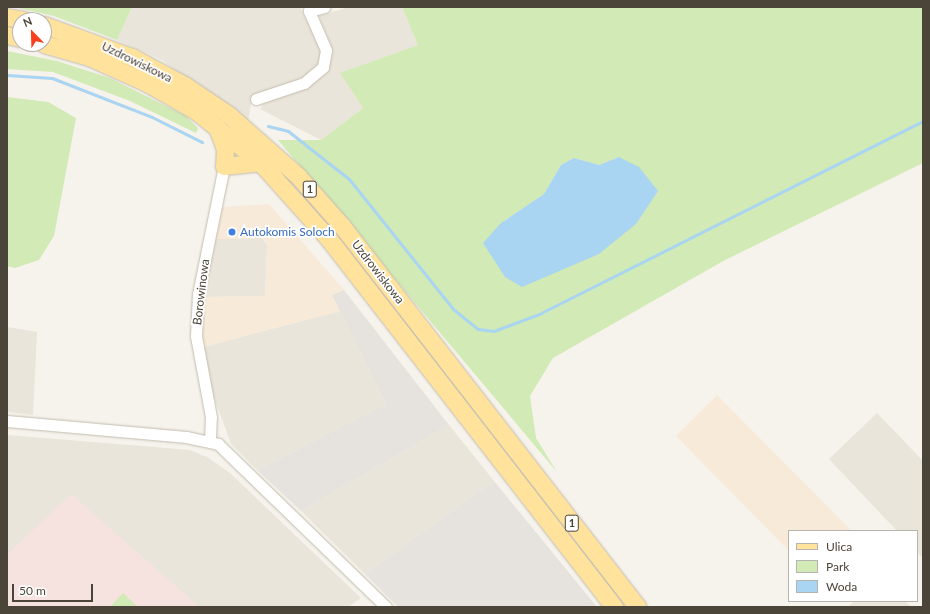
<!DOCTYPE html>
<style>
body{margin:0}
#map{position:relative;width:930px;height:614px;overflow:hidden;background:#f6f3ec;font-family:Lato,sans-serif}
div>[style]{position:absolute}
[style*='--x']{left:calc(var(--x)*1px);top:calc(var(--y)*1px);width:calc(var(--w)*1px);rotate:calc(var(--a)*1deg)}
.residential>*{inset:0;background:#eae5da}
.commercial>*{inset:0;background:#f7ead8}
.industrial>*{inset:0;background:#e6e2dd}
.medical>*{inset:0;background:#f6e3e0}
.green>*{inset:0;background:#d2eab5}
.water>*{inset:0;background:#a9d4f2}
.stream>*{height:3px;margin:-1.5px;padding:0 1.5px;transform-origin:1.5px;border-radius:1.5px;background:#a9d4f2}
.roads{filter:drop-shadow(0 0 1px #c2bbae) drop-shadow(0 0 1px #c2bbae)}
.minor>*{height:11px;margin:-5.5px;padding:0 5.5px;transform-origin:5.5px;border-radius:5.5px;background:#fff}
.primary>*{height:17px;margin:-8.5px;padding:0 8.5px;transform-origin:8.5px;border-radius:8.5px;background:#ffe39c}
.dots>*{width:11px;height:11px;translate:-50% -50%;box-sizing:border-box;border:2px solid #fff;border-radius:50%}
span{translate:-50% -50%;white-space:nowrap;text-align:center;line-height:1.15;-webkit-text-stroke:3.5px #fff;paint-order:stroke}
.shield-label span{padding:1px 3px;background:#fff;border:1px solid;border-radius:3px;-webkit-text-stroke-width:0}
.shield-label{font-size:11px;color:#4b4439;font-weight:700}
.street-label{font-size:12px;color:#4b4439}
.shop-label{font-size:12px;color:#366cbe}
.left{translate:0 -50%;text-align:left}
.frame{position:absolute;inset:0;border:8px solid #4b4439;pointer-events:none}
.legend{position:absolute;left:788px;top:530px;width:130px;height:72px;box-sizing:border-box;background:#fff;border:1px solid #b7b4b0;margin:0;padding:5px 7px;list-style:none;font-size:12px;color:#4b4439}
.legend li{display:flex;align-items:center;gap:8px;height:20px}
.legend b{width:20px;border:1px solid #b7b4b0}
.north{position:absolute;left:12px;top:12px;width:40px;height:40px;box-sizing:border-box;background:#fff;border:1px solid #b7b4b0;border-radius:50%;rotate:337deg;font-size:11px;font-weight:700;line-height:16px;text-align:center;color:#4b4439}
.north::after{content:'';display:block;margin:auto;width:14px;height:18px;background:#fc3f1d;clip-path:polygon(50% 0,100% 100%,50% 72%,0 100%)}
.scale{position:absolute;left:12px;top:584px;width:81px;height:18px;box-sizing:border-box;border:2px solid #4b4439;border-top:0;padding-left:5px;font-size:12px;line-height:14px;white-space:nowrap;color:#4b4439;-webkit-text-stroke:3px #fff;paint-order:stroke}
</style>
<div id="map">
<div class="residential">
<i style="clip-path:polygon(132px 7px,300px 7px,321px 51px,319px 64px,300px 81px,252px 97px,248px 122px,162px 60px,117px 40px)"></i>
<i style="clip-path:polygon(349px 7px,402px 7px,418px 45px,341px 73px,363px 108px,321px 140px,260px 109px,265px 102px,307px 86px,329px 68px,333px 51px,319px 16px)"></i>
<i style="clip-path:polygon(262px 238px,267px 245px,265px 296px,205px 297px,216px 239px)"></i>
<i style="clip-path:polygon(340px 311px,386px 404px,257px 470px,231px 444px,213px 394px,203px 347px)"></i>
<i style="clip-path:polygon(7px 327px,37px 332px,33px 415px,7px 412px)"></i>
<i style="clip-path:polygon(877px 413px,923px 461px,923px 558px,917px 552px,917px 531px,897px 531px,829px 459px)"></i>
<i style="clip-path:polygon(449px 425px,494px 481px,365px 574px,301px 511px)"></i>
<i style="clip-path:polygon(7px 435px,190px 450px,207px 457px,230px 473px,361px 598px,348px 607px,199px 607px,71px 495px,7px 555px)"></i>
<i style="clip-path:polygon(854px 601px,905px 601px,911px 607px,848px 607px)"></i>
</div>
<div class="commercial">
<i style="clip-path:polygon(269px 204px,344px 290px,332px 295px,340px 311px,203px 347px,205px 297px,265px 296px,267px 245px,262px 238px,216px 239px,222px 207px)"></i>
<i style="clip-path:polygon(717px 395px,852px 531px,789px 531px,789px 551px,676px 436px)"></i>
</div>
<div class="industrial">
<i style="clip-path:polygon(344px 290px,449px 425px,301px 511px,257px 470px,386px 404px,332px 295px)"></i>
<i style="clip-path:polygon(494px 481px,597px 607px,398px 607px,365px 574px)"></i>
</div>
<div class="medical">
<i style="clip-path:polygon(71px 494px,199px 607px,7px 607px,7px 555px)"></i>
</div>
<div class="green">
<i style="clip-path:polygon(14px 7px,132px 7px,117px 40px,54px 16px)"></i>
<i style="clip-path:polygon(evenodd,402px 7px,923px 7px,923px 163px,725px 260px,553px 358px,530px 396px,536px 438px,557px 472px,278px 140px,321px 140px,363px 108px,340px 73px,418px 45px,402px 7px,619px 157px,501px 223px,544px 194px,561px 165px,574px 158px,599px 165px,619px 157px)"></i>
<i style="clip-path:polygon(7px 51px,57px 61px,110px 78px,186px 116px,198px 128px,196px 133px,130px 101px,53px 72px,7px 69px)"></i>
<i style="clip-path:polygon(7px 97px,48px 102px,76px 118px,54px 236px,39px 260px,15px 268px,7px 266px)"></i>
<i style="clip-path:polygon(123px 593px,138px 607px,111px 606px)"></i>
</div>
<div class="water">
<i style="clip-path:polygon(619px 157px,639px 167px,658px 191px,636px 224px,599px 254px,522px 287px,505px 277px,483px 243px,501px 223px,544px 194px,561px 165px,574px 158px,599px 165px)"></i>
</div>
<div class="stream">
<i style="--x:7;--y:75;--w:45;--a:3.8"></i>
<i style="--x:52;--y:78;--w:107;--a:21.3"></i>
<i style="--x:152;--y:117;--w:56;--a:26.6"></i>
<i style="--x:268;--y:126;--w:21;--a:14"></i>
<i style="--x:288;--y:131;--w:78;--a:38.2"></i>
<i style="--x:349;--y:179;--w:166;--a:51.3"></i>
<i style="--x:453;--y:309;--w:32;--a:39"></i>
<i style="--x:478;--y:329;--w:16;--a:7"></i>
<i style="--x:494;--y:331;--w:48;--a:-20.7"></i>
<i style="--x:539;--y:314;--w:430;--a:-26.7"></i>
</div>
<div class="roads">
<div class="minor">
<i style="--x:256;--y:99;--w:51;--a:-18.4"></i>
<i style="--x:304;--y:83;--w:25;--a:-40"></i>
<i style="--x:323;--y:67;--w:17;--a:-80"></i>
<i style="--x:326;--y:50;--w:43;--a:-113.6"></i>
<i style="--x:309;--y:11;--w:16;--a:-15"></i>
<i style="--x:7;--y:421;--w:180;--a:5.1"></i>
<i style="--x:186;--y:437;--w:33;--a:12"></i>
<i style="--x:218;--y:444;--w:234;--a:44.1"></i>
<i style="--x:210;--y:441;--w:24;--a:-88"></i>
<i style="--x:211;--y:417;--w:82;--a:-100.5"></i>
<i style="--x:196;--y:336;--w:42;--a:-87.3"></i>
<i style="--x:198;--y:294;--w:131;--a:-78.5"></i>
</div>
<div class="primary">
<i style="--x:7;--y:17;--w:17;--a:10"></i>
<i style="--x:44;--y:25;--w:94;--a:20"></i>
<i style="--x:132;--y:57;--w:61;--a:28.2"></i>
<i style="--x:186;--y:86;--w:52;--a:34"></i>
<i style="--x:229;--y:115;--w:92;--a:41.5"></i>
<i style="--x:298;--y:176;--w:67;--a:48.7"></i>
<i style="--x:342;--y:226;--w:482;--a:52.2"></i>
<i style="--x:7;--y:35;--w:13;--a:13"></i>
<i style="--x:44;--y:44;--w:47;--a:16.1"></i>
<i style="--x:89;--y:57;--w:64;--a:24.1"></i>
<i style="--x:147;--y:83;--w:56;--a:29.7"></i>
<i style="--x:196;--y:111;--w:82;--a:38.6"></i>
<i style="--x:260;--y:162;--w:102;--a:48.2"></i>
<i style="--x:328;--y:238;--w:467;--a:52.2"></i>
<i style="--x:217;--y:127;--w:23;--a:70"></i>
<i style="--x:225;--y:149;--w:17;--a:93"></i>
<i style="--x:224;--y:166;--w:36;--a:-6"></i>
</div>
</div>
<div class="dots">
<i style="left:232px;top:232px;background:#3f7fe0"></i>
</div>
<div class="shield-label">
<span style="left:310px;top:189px">1</span>
<span style="left:572px;top:523px">1</span>
</div>
<div class="street-label">
<span style="left:137px;top:62px;rotate:26deg">Uzdrowiskowa</span>
<span style="left:378px;top:272px;rotate:52deg">Uzdrowiskowa</span>
<span style="left:201px;top:292px;rotate:-83deg">Borowinowa</span>
</div>
<div class="shop-label">
<span class="left" style="left:240px;top:232px">Autokomis Soloch</span>
</div>
<div class="frame"></div>
<ul class="legend">
<li><b style="height:5px;background:#ffe39c"></b>Ulica</li>
<li><b style="height:11px;background:#d2eab5"></b>Park</li>
<li><b style="height:11px;background:#a9d4f2"></b>Woda</li>
</ul>
<div class="north">N</div>
<div class="scale">50 m</div>
</div>
